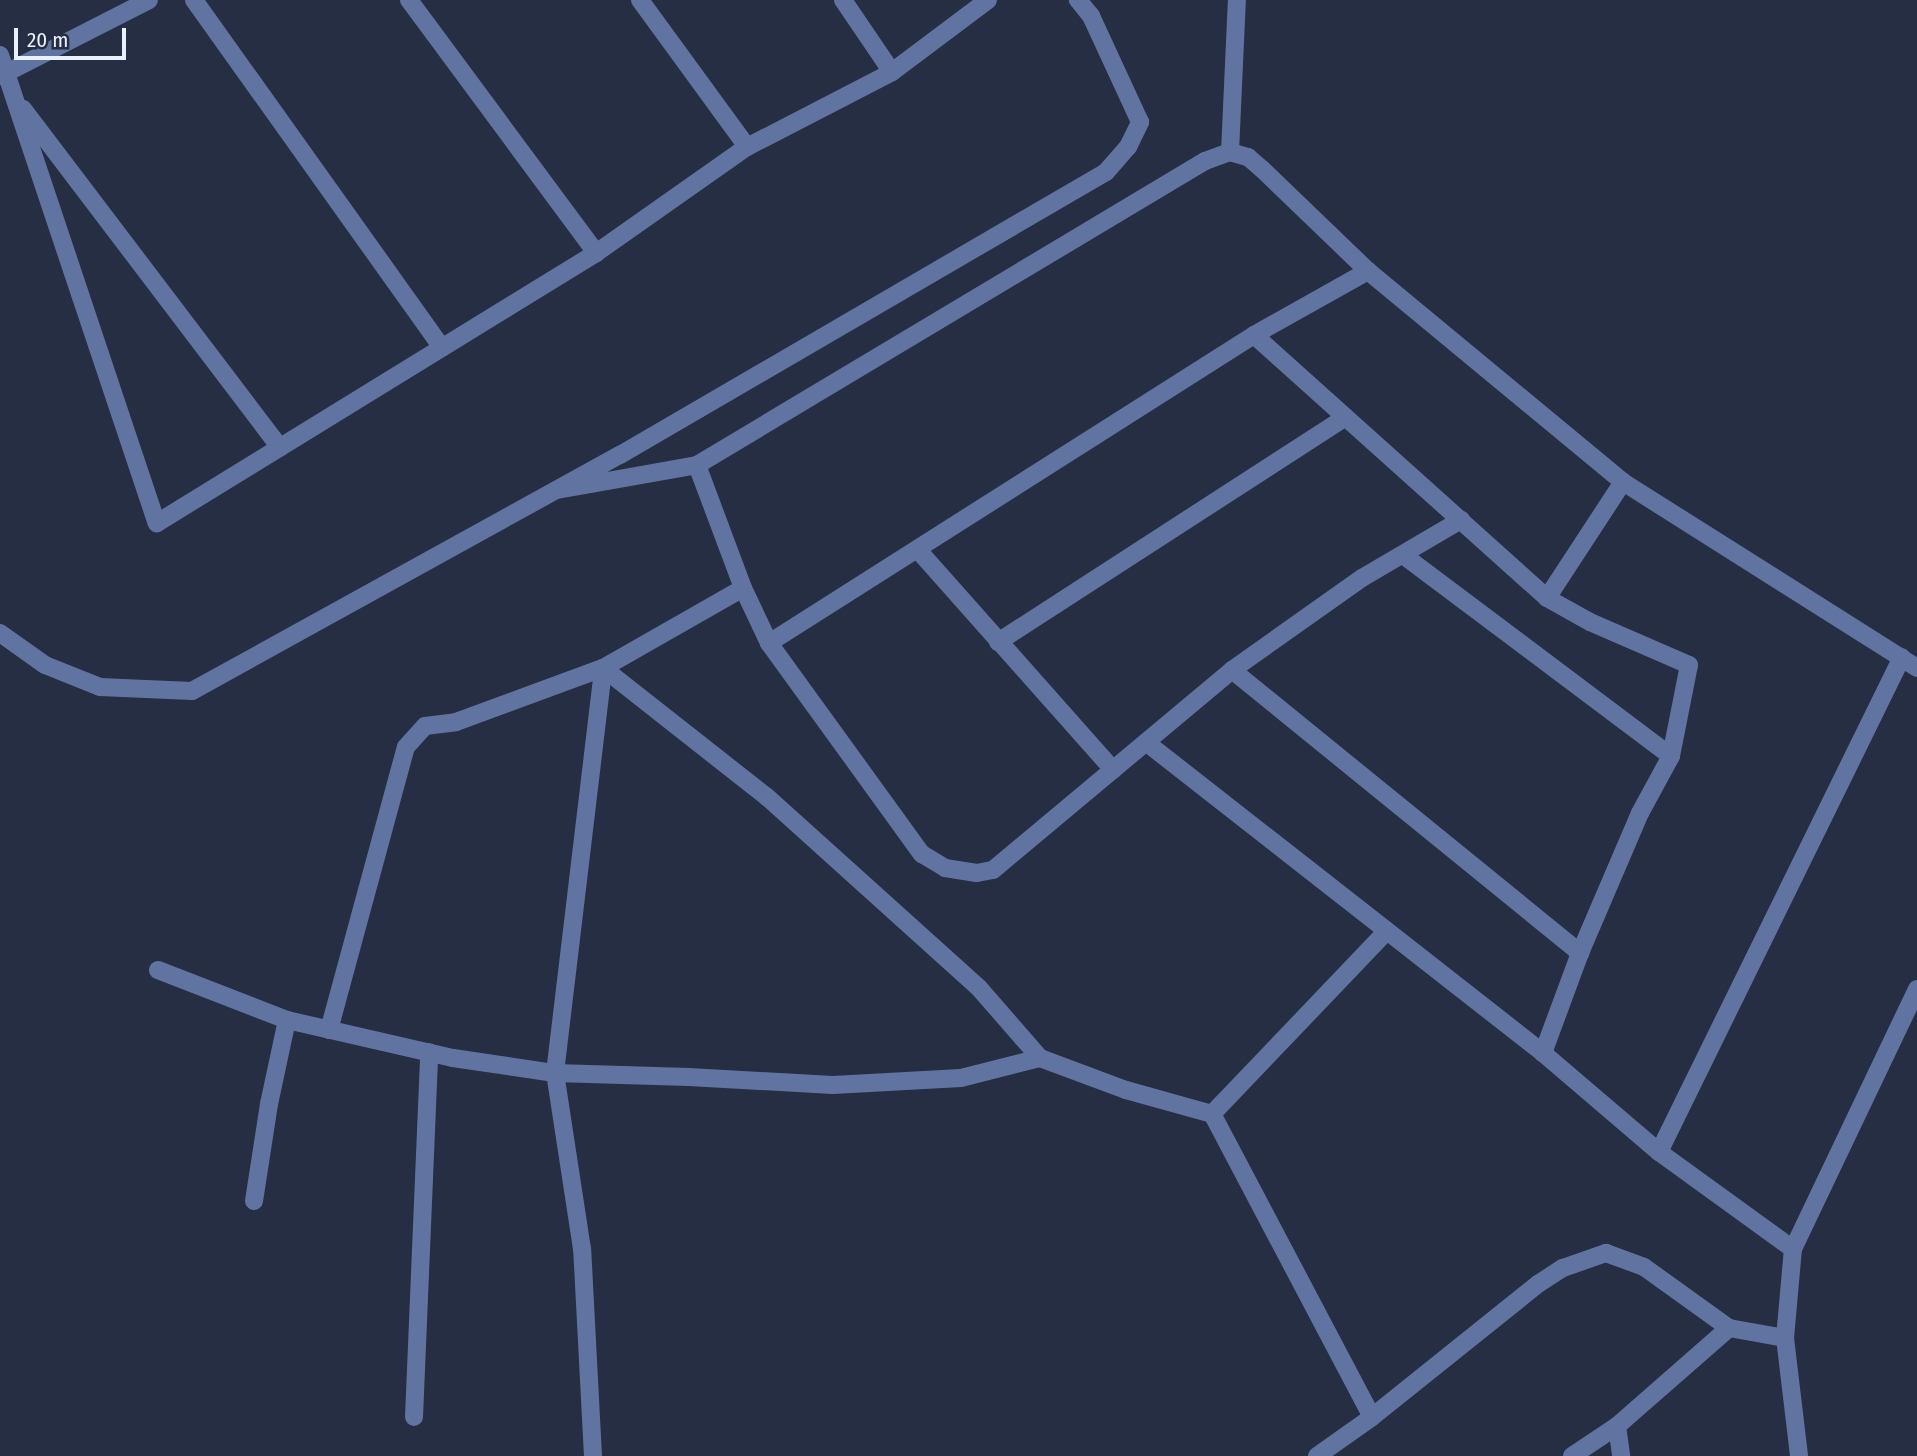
<!DOCTYPE html>
<style>
body{margin:0}
#map{position:relative;width:1917px;height:1456px;overflow:hidden;background:#252e43;font-family:"Fira Sans Condensed",sans-serif}
div>[style]{position:absolute}
[style*='--x']{left:calc(var(--x)*1px);top:calc(var(--y)*1px);width:calc(var(--w)*1px);rotate:calc(var(--a)*1deg)}
.minor>*{height:18px;margin:-9px;padding:0 9px;transform-origin:9px;border-radius:9px;background:#6174a1}
span{translate:-50% -50%;white-space:nowrap;text-align:center;line-height:1.15;-webkit-text-stroke:7px #252e43;paint-order:stroke}
.scale{position:absolute;left:14px;top:28px;width:112px;height:32px;box-sizing:border-box;border:4px solid #eaf1fe;border-top:0;padding-left:9px;font-size:21px;line-height:24px;white-space:nowrap;color:#eaf1fe;-webkit-text-stroke:5px #252e43;paint-order:stroke}
</style>
<div id="map">
<div class="minor">
<i style="--x:194;--y:0;--w:427;--a:54.5"></i>
<i style="--x:409;--y:0;--w:315;--a:53.5"></i>
<i style="--x:640;--y:0;--w:182;--a:53.9"></i>
<i style="--x:843;--y:0;--w:87;--a:55.8"></i>
<i style="--x:0;--y:55;--w:494;--a:71.5"></i>
<i style="--x:157;--y:523;--w:515;--a:-31.59"></i>
<i style="--x:596;--y:253;--w:184;--a:-35.1"></i>
<i style="--x:747;--y:147;--w:163;--a:-27.3"></i>
<i style="--x:892;--y:72;--w:120;--a:-36.9"></i>
<i style="--x:0;--y:76;--w:167;--a:-27"></i>
<i style="--x:23;--y:109;--w:425;--a:52.8"></i>
<i style="--x:1230;--y:152;--w:152;--a:-87.4"></i>
<i style="--x:1254;--y:335;--w:394;--a:41.9"></i>
<i style="--x:1547;--y:598;--w:49;--a:29.2"></i>
<i style="--x:1590;--y:622;--w:108;--a:23.5"></i>
<i style="--x:1689;--y:665;--w:93;--a:101.2"></i>
<i style="--x:1671;--y:756;--w:65;--a:118.5"></i>
<i style="--x:1640;--y:813;--w:152;--a:113.2"></i>
<i style="--x:1580;--y:953;--w:107;--a:110.3"></i>
<i style="--x:697;--y:465;--w:131;--a:69.5"></i>
<i style="--x:743;--y:588;--w:61;--a:64.7"></i>
<i style="--x:769;--y:643;--w:575;--a:-32.42"></i>
<i style="--x:1254;--y:335;--w:131;--a:-29.3"></i>
<i style="--x:557;--y:490;--w:142;--a:-10.1"></i>
<i style="--x:697;--y:465;--w:592;--a:-30.9"></i>
<i style="--x:1205;--y:161;--w:27;--a:-20"></i>
<i style="--x:1230;--y:152;--w:19;--a:16"></i>
<i style="--x:1248;--y:157;--w:18;--a:41"></i>
<i style="--x:1262;--y:169;--w:147;--a:43.9"></i>
<i style="--x:1368;--y:271;--w:331;--a:39.6"></i>
<i style="--x:1623;--y:482;--w:348;--a:32.3"></i>
<i style="--x:918;--y:550;--w:294;--a:48.4"></i>
<i style="--x:1403;--y:555;--w:335;--a:36.9"></i>
<i style="--x:1547;--y:598;--w:139;--a:-56.8"></i>
<i style="--x:0;--y:633;--w:55;--a:35.4"></i>
<i style="--x:45;--y:665;--w:59;--a:21.8"></i>
<i style="--x:100;--y:687;--w:92;--a:2.5"></i>
<i style="--x:192;--y:691;--w:489;--a:-28.9"></i>
<i style="--x:620;--y:455;--w:562;--a:-30.21"></i>
<i style="--x:1106;--y:172;--w:33;--a:-49"></i>
<i style="--x:1128;--y:147;--w:28;--a:-64"></i>
<i style="--x:1140;--y:122;--w:117;--a:-114.8"></i>
<i style="--x:1091;--y:16;--w:21;--a:-129"></i>
<i style="--x:998;--y:642;--w:412;--a:-32.9"></i>
<i style="--x:769;--y:643;--w:261;--a:54.1"></i>
<i style="--x:922;--y:854;--w:27;--a:31"></i>
<i style="--x:945;--y:868;--w:32;--a:9"></i>
<i style="--x:977;--y:873;--w:16;--a:-11"></i>
<i style="--x:993;--y:870;--w:312;--a:-39.9"></i>
<i style="--x:1232;--y:670;--w:159;--a:-35.3"></i>
<i style="--x:1362;--y:578;--w:115;--a:-30.4"></i>
<i style="--x:603;--y:668;--w:209;--a:38.2"></i>
<i style="--x:767;--y:797;--w:285;--a:42"></i>
<i style="--x:979;--y:988;--w:93;--a:48.9"></i>
<i style="--x:1232;--y:670;--w:449;--a:39.1"></i>
<i style="--x:1147;--y:743;--w:503;--a:38.05"></i>
<i style="--x:1543;--y:1053;--w:153;--a:40.5"></i>
<i style="--x:1659;--y:1152;--w:165;--a:35.9"></i>
<i style="--x:1793;--y:1249;--w:288;--a:-64.5"></i>
<i style="--x:158;--y:970;--w:138;--a:21.2"></i>
<i style="--x:287;--y:1020;--w:170;--a:12.9"></i>
<i style="--x:453;--y:1058;--w:103;--a:8.4"></i>
<i style="--x:555;--y:1073;--w:134;--a:1.7"></i>
<i style="--x:689;--y:1077;--w:144;--a:3.2"></i>
<i style="--x:833;--y:1085;--w:128;--a:-3.1"></i>
<i style="--x:961;--y:1078;--w:81;--a:-14.2"></i>
<i style="--x:1040;--y:1058;--w:92;--a:20.4"></i>
<i style="--x:1126;--y:1090;--w:89;--a:15.6"></i>
<i style="--x:329;--y:1030;--w:293;--a:-74.8"></i>
<i style="--x:406;--y:747;--w:28;--a:-48"></i>
<i style="--x:425;--y:726;--w:31;--a:-7"></i>
<i style="--x:456;--y:722;--w:157;--a:-20.2"></i>
<i style="--x:603;--y:668;--w:161;--a:-29.7"></i>
<i style="--x:1659;--y:1152;--w:551;--a:-63.85"></i>
<i style="--x:254;--y:1201;--w:98;--a:-81.2"></i>
<i style="--x:269;--y:1104;--w:86;--a:-77.9"></i>
<i style="--x:1785;--y:1338;--w:119;--a:83.2"></i>
<i style="--x:414;--y:1417;--w:365;--a:-87.6"></i>
<i style="--x:1372;--y:1417;--w:343;--a:-117.8"></i>
<i style="--x:1212;--y:1114;--w:253;--a:-46.3"></i>
<i style="--x:1617;--y:1426;--w:30;--a:82"></i>
<i style="--x:593;--y:1456;--w:207;--a:-93"></i>
<i style="--x:582;--y:1249;--w:178;--a:-98.7"></i>
<i style="--x:555;--y:1073;--w:408;--a:-83.2"></i>
<i style="--x:1317;--y:1456;--w:67;--a:-35.3"></i>
<i style="--x:1372;--y:1417;--w:213;--a:-38.7"></i>
<i style="--x:1538;--y:1284;--w:30;--a:-33"></i>
<i style="--x:1563;--y:1268;--w:46;--a:-19.2"></i>
<i style="--x:1606;--y:1253;--w:40;--a:20.2"></i>
<i style="--x:1644;--y:1267;--w:105;--a:35.7"></i>
<i style="--x:1729;--y:1328;--w:57;--a:10.1"></i>
<i style="--x:1785;--y:1338;--w:89;--a:-84.9"></i>
<i style="--x:1572;--y:1456;--w:54;--a:-33.7"></i>
<i style="--x:1617;--y:1426;--w:149;--a:-41.2"></i>
</div>
<div class="scale">20 m</div>
</div>
